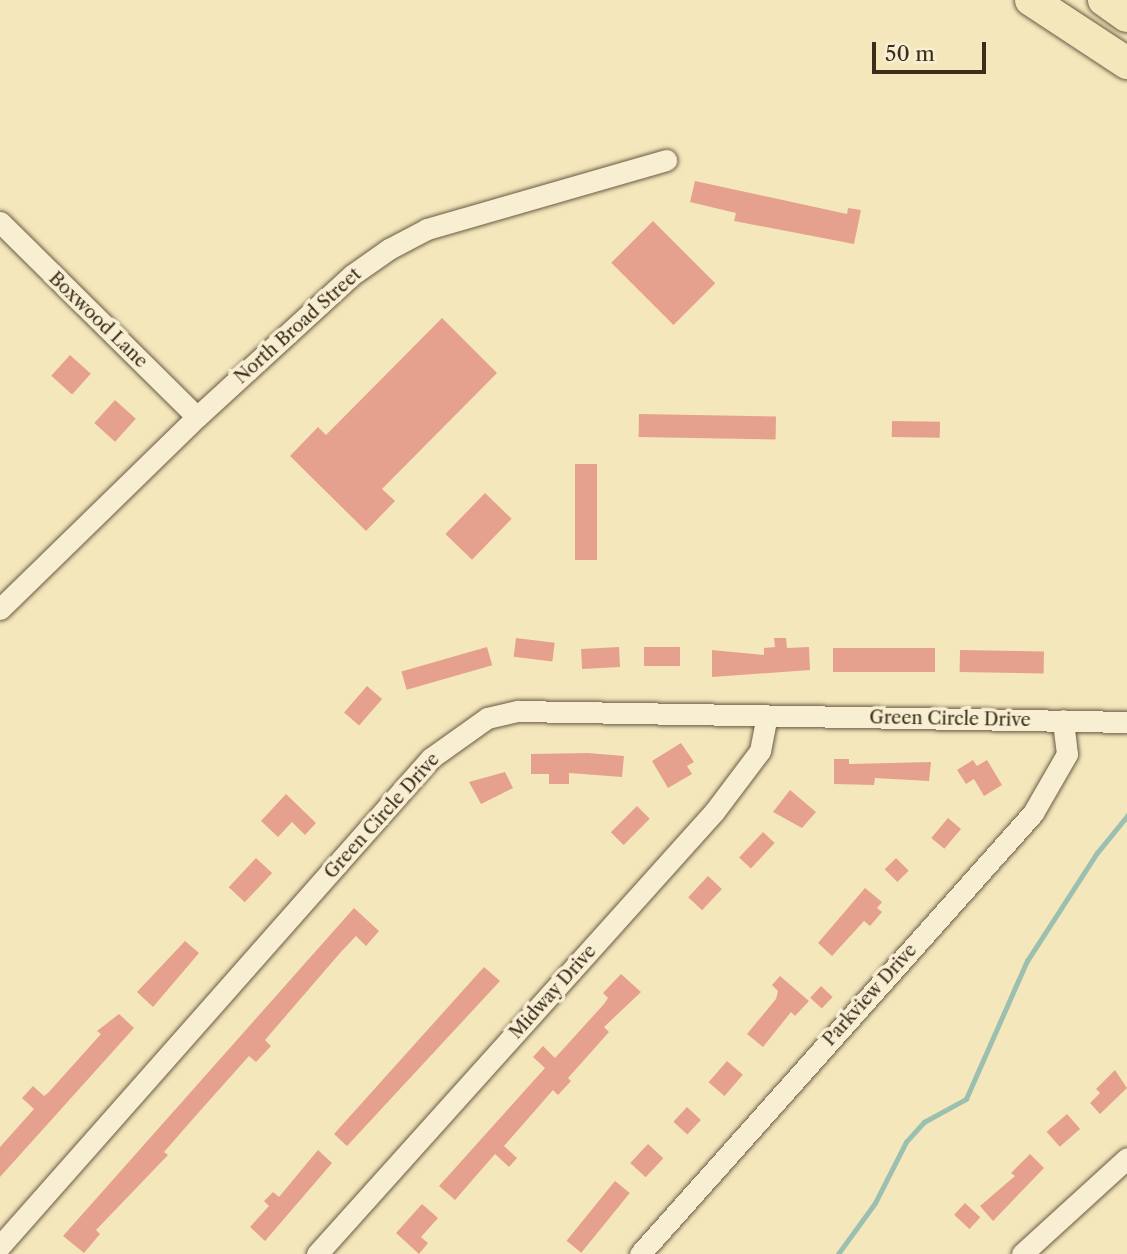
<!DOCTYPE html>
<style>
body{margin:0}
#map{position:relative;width:1127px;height:1254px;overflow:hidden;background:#f5e7bc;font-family:"Libre Caslon Text",serif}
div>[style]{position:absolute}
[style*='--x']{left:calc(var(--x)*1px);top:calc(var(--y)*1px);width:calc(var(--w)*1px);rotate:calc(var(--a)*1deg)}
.stream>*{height:4.5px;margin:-2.25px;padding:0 2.25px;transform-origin:2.25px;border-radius:2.25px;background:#9cc0b0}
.building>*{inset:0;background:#e5a18d;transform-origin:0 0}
.roads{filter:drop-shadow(0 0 2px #6a5b44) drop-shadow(0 0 2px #6a5b44)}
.minor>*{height:21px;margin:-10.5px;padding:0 10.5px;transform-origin:10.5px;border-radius:10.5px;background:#f8efd3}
.highway>*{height:32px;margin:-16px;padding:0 16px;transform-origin:16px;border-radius:16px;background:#f5e7bc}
span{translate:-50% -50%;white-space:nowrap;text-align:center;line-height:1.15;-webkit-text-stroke:7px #f8efd3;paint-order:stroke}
.street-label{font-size:18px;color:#3b2c1c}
.scale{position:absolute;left:872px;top:42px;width:114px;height:32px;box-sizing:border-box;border:4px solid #3b2c1c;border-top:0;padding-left:9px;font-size:21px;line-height:24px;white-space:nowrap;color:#3b2c1c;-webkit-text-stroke:5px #f8efd3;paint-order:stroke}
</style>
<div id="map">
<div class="stream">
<i style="--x:838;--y:1254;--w:63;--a:-54"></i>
<i style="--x:875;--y:1203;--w:68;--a:-63.1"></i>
<i style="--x:906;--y:1142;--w:27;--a:-48"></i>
<i style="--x:924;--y:1122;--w:48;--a:-28.7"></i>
<i style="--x:966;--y:1099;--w:151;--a:-66.2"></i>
<i style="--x:1027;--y:961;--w:129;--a:-57.1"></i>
<i style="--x:1097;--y:853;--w:48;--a:-51"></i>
</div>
<div class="building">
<i style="clip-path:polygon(695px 181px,847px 214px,848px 208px,861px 210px,854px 244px,734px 221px,736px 213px,690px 202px)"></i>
<i style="left:653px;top:221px;width:88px;height:59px;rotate:45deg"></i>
<i style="clip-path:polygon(442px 318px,497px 373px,382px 489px,395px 501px,366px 531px,290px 456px,318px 427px,326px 435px)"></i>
<i style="left:70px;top:355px;width:28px;height:28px;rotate:42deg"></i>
<i style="left:115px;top:400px;width:28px;height:31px;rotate:42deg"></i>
<i style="left:639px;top:414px;width:137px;height:23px;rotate:1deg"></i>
<i style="left:892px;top:421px;width:48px;height:16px;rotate:1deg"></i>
<i style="left:575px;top:464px;width:22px;height:96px"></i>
<i style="left:485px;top:493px;width:37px;height:57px;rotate:44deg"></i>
<i style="left:516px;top:638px;width:39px;height:19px;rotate:7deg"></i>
<i style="clip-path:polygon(774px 638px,786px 638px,787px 648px,809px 647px,810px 670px,712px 677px,712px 650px,764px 655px,764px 648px,775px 647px)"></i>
<i style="left:487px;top:647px;width:19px;height:89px;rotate:74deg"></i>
<i style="left:619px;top:647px;width:20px;height:38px;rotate:87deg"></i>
<i style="left:680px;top:647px;width:19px;height:36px;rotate:90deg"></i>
<i style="left:833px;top:648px;width:102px;height:24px"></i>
<i style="left:960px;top:650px;width:84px;height:22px;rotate:1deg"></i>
<i style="left:367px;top:686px;width:20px;height:35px;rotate:41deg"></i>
<i style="clip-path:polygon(681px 743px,694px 762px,687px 766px,692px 774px,668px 788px,652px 761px)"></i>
<i style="clip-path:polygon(588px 753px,624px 756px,622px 777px,569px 773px,569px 784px,549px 784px,549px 774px,531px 774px,531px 754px)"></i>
<i style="clip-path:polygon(834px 759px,849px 759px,849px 764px,931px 762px,929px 781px,875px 778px,874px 785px,834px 784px)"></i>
<i style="clip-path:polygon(973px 760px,977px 766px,987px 760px,1002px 785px,984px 796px,974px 779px,966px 784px,957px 770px)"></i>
<i style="clip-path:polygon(505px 772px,513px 788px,481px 804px,469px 782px)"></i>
<i style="clip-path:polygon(790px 790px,816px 812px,802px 828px,773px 812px)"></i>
<i style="clip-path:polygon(286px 794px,316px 823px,305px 835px,292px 822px,278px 837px,261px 821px)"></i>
<i style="left:637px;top:806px;width:18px;height:37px;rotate:45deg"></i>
<i style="left:948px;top:818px;width:17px;height:26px;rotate:40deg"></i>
<i style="left:763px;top:832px;width:16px;height:35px;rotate:43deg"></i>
<i style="left:256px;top:858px;width:22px;height:40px;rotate:43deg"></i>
<i style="left:896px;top:858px;width:18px;height:16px;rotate:45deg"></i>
<i style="left:708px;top:876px;width:19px;height:29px;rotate:43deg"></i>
<i style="clip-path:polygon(865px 888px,882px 902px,877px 908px,882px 912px,870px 926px,864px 921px,832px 956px,818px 943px)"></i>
<i style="clip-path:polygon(354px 908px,379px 931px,366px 946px,356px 936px,340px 953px,265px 1040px,271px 1046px,256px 1062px,249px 1056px,199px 1112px,164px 1152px,168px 1155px,96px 1230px,100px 1234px,84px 1253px,63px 1236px)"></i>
<i style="clip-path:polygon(185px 941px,199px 953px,153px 1007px,137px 992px)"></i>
<i style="clip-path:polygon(484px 967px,500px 981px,347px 1146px,334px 1134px)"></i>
<i style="clip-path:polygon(621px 974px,641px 992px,604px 1027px,609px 1032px,568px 1078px,571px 1081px,558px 1095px,553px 1090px,504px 1146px,517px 1158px,509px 1167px,495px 1154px,455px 1200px,439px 1186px,545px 1068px,533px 1057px,543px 1046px,555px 1058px,604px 1004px,608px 998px,603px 993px)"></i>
<i style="clip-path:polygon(780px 976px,809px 1001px,795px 1016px,791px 1012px,763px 1047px,747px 1034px,776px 999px,778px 991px,772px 985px)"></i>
<i style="left:821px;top:986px;width:16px;height:16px;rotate:43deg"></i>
<i style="clip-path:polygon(119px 1014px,134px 1028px,0 1177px,0 1147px,34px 1109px,22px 1098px,33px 1086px,44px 1096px,48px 1093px,101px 1034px,97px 1031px)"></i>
<i style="left:727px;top:1061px;width:21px;height:28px;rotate:41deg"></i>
<i style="clip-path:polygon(1115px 1070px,1127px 1088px,1100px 1114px,1090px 1103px,1100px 1093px,1096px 1089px)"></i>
<i style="left:687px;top:1107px;width:19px;height:20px;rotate:43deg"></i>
<i style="left:1067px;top:1114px;width:20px;height:27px;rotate:49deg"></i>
<i style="left:648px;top:1144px;width:21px;height:26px;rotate:43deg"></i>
<i style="clip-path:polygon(318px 1150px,332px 1163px,265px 1241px,250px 1227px,269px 1206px,264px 1201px,273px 1192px,279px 1197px)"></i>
<i style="clip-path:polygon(1030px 1154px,1044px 1168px,993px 1221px,980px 1206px,1015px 1176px,1011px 1173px)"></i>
<i style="left:615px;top:1181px;width:19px;height:77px;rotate:39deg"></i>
<i style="left:965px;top:1203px;width:21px;height:16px;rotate:43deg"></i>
<i style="clip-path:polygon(422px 1204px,438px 1218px,421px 1237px,428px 1243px,419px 1254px,396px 1233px)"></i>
</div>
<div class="roads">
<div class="minor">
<i style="--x:0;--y:222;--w:277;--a:44.7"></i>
<i style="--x:0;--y:609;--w:275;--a:-44.3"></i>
<i style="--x:197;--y:417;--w:210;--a:-42.5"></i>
<i style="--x:352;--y:275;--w:45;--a:-35.1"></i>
<i style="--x:389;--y:249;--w:43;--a:-27.8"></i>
<i style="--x:427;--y:229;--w:249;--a:-16.1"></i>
<i style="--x:0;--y:1246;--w:651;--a:-48.55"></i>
<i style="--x:431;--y:758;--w:69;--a:-35.5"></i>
<i style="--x:487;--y:718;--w:32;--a:-13"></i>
<i style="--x:518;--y:711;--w:609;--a:1.03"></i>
<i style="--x:317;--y:1254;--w:594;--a:-48.07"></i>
<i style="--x:714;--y:812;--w:76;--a:-53"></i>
<i style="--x:760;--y:751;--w:36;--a:-79"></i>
<i style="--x:640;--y:1254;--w:591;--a:-48.29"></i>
<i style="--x:1033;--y:813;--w:68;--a:-60"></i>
<i style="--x:1067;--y:754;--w:34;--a:-97"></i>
<i style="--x:1022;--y:1254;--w:142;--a:-42.4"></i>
</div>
<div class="highway">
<i style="--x:1031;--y:0;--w:115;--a:33.3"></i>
<i style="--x:1104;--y:0;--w:28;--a:35"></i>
</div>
</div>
<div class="street-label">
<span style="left:98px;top:320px;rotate:44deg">Boxwood Lane</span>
<span style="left:298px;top:326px;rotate:-42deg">North Broad Street</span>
<span style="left:950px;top:719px;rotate:1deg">Green Circle Drive</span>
<span style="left:382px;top:816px;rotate:-48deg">Green Circle Drive</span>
<span style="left:553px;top:992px;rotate:-48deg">Midway Drive</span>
<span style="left:870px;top:995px;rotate:-48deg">Parkview Drive</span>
</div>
<div class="scale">50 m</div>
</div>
